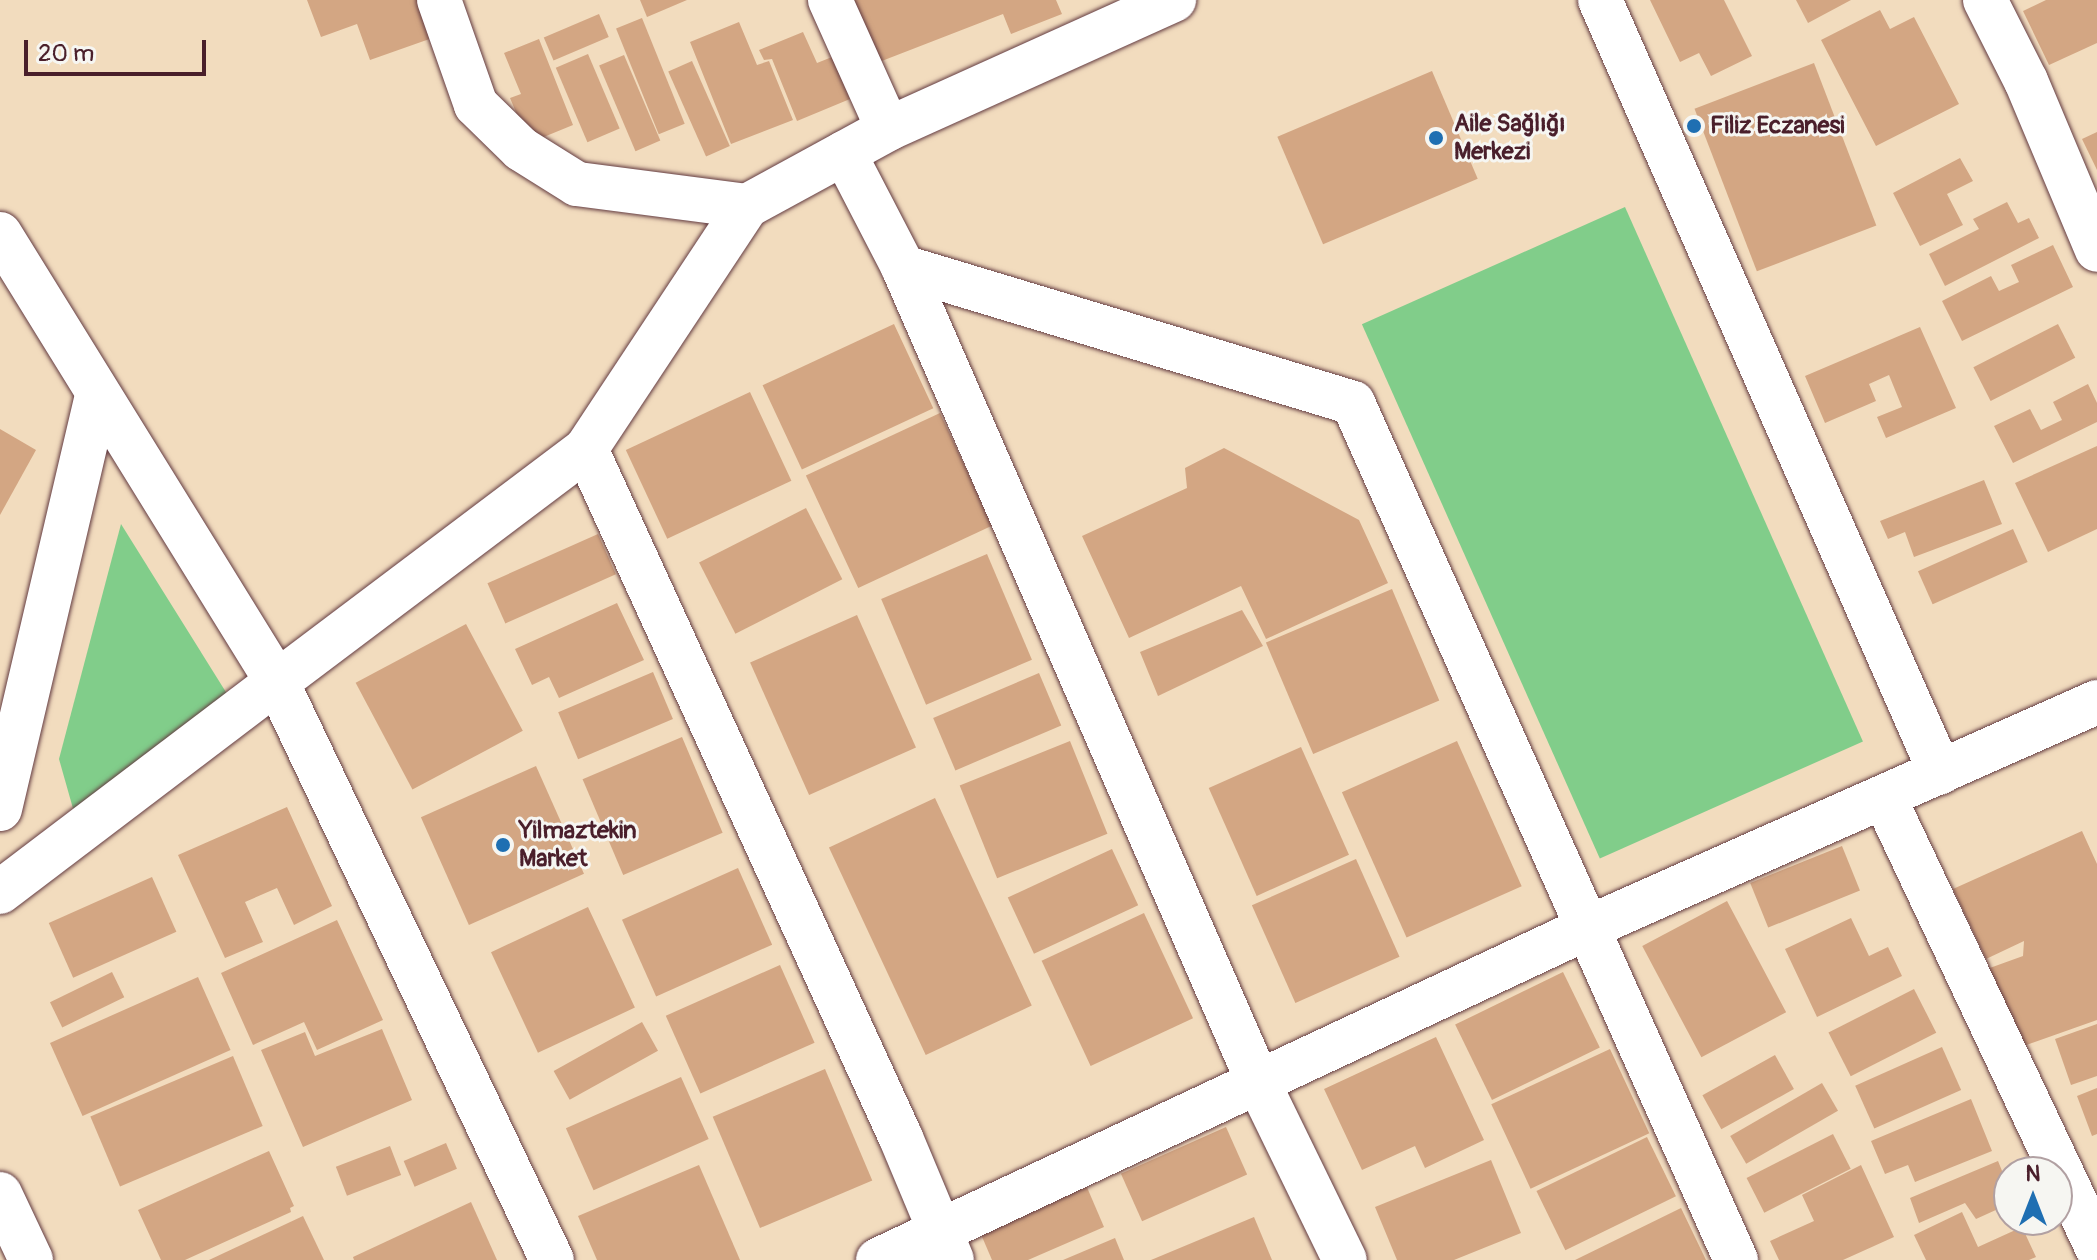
<!DOCTYPE html>
<meta charset="utf-8">
<style>
body{margin:0}
#map{position:relative;width:2097px;height:1260px;overflow:hidden;background:#f2dcbe;font-family:Pangolin,sans-serif}
div>[style]{position:absolute}
[style*='--x']{left:calc(var(--x)*1px);top:calc(var(--y)*1px);width:calc(var(--w)*1px);rotate:calc(var(--a)*1deg)}
.green>*{inset:0;background:#81cd8a;transform-origin:0 0}
.building>*{inset:0;background:#d3a683;transform-origin:0 0}
.roads{filter:drop-shadow(0 0 2px #633b41) drop-shadow(0 0 2px #633b41)}
.minor>*{height:44px;margin:-22px;padding:0 22px;transform-origin:22px;border-radius:22px;background:#fff}
.tertiary>*{height:44px;margin:-22px;padding:0 22px;transform-origin:22px;border-radius:22px;background:#fff}
.dots>*{width:22px;height:22px;translate:-50% -50%;box-sizing:border-box;border:4px solid #f6f6f2;border-radius:50%}
span{translate:-50% -50%;white-space:nowrap;text-align:center;line-height:1.15;-webkit-text-stroke:6px #f6f6f2;paint-order:stroke}
.poi-label{font-size:24px;color:#4a1f2b;font-weight:700}
.left{translate:0 -50%;text-align:left}
.north{position:absolute;left:1993px;top:1156px;width:80px;height:80px;box-sizing:border-box;background:#f6f6f2;border:2px solid #b1a0a2;border-radius:50%;rotate:0deg;font-size:22px;font-weight:700;line-height:32px;text-align:center;color:#4a1f2b}
.north::after{content:'';display:block;margin:auto;width:28px;height:36px;background:#1f6fb2;clip-path:polygon(50% 0,100% 100%,50% 72%,0 100%)}
.scale{position:absolute;left:24px;top:40px;width:182px;height:36px;box-sizing:border-box;border:4px solid #4a1f2b;border-top:0;padding-left:10px;font-size:24px;line-height:28px;white-space:nowrap;color:#4a1f2b;-webkit-text-stroke:6px #f6f6f2;paint-order:stroke}
</style>
<div id="map">
<div class="green">
<i style="left:1625px;top:207px;width:585px;height:288px;rotate:66deg"></i>
<i style="clip-path:polygon(121px 524px,229px 697px,74px 812px,59px 759px)"></i>
</div>
<div class="building">
<i style="clip-path:polygon(307px 0,424px 0,438px 36px,370px 60px,357px 24px,321px 37px)"></i>
<i style="clip-path:polygon(640px 0,687px 0,647px 17px)"></i>
<i style="clip-path:polygon(849px 0,1056px 0,1062px 14px,1011px 34px,1003px 14px,874px 64px)"></i>
<i style="clip-path:polygon(1650px 0,1724px 0,1752px 56px,1711px 76px,1699px 53px,1680px 62px)"></i>
<i style="clip-path:polygon(1796px 0,1851px 0,1808px 23px)"></i>
<i style="clip-path:polygon(2046px 0,2097px 0,2097px 43px,2049px 65px,2023px 11px)"></i>
<i style="clip-path:polygon(1880px 10px,1890px 29px,1914px 17px,1959px 104px,1876px 146px,1821px 40px)"></i>
<i style="left:599px;top:14px;width:25px;height:60px;rotate:67deg"></i>
<i style="left:642px;top:18px;width:114px;height:28px;rotate:68deg"></i>
<i style="clip-path:polygon(739px 22px,757px 65px,769px 61px,793px 120px,731px 144px,690px 42px)"></i>
<i style="clip-path:polygon(803px 32px,817px 63px,832px 57px,850px 99px,797px 121px,772px 59px,764px 60px,759px 50px)"></i>
<i style="clip-path:polygon(539px 39px,573px 125px,529px 143px,510px 98px,521px 94px,504px 53px)"></i>
<i style="left:588px;top:54px;width:81px;height:35px;rotate:67deg"></i>
<i style="left:624px;top:55px;width:93px;height:27px;rotate:67deg"></i>
<i style="left:692px;top:61px;width:93px;height:26px;rotate:66deg"></i>
<i style="left:1814px;top:63px;width:174px;height:128px;rotate:69deg"></i>
<i style="left:1432px;top:71px;width:117px;height:168px;rotate:67deg"></i>
<i style="clip-path:polygon(2097px 132px,2097px 170px,2082px 139px)"></i>
<i style="clip-path:polygon(1960px 158px,1973px 181px,1947px 194px,1963px 225px,1920px 246px,1893px 193px)"></i>
<i style="clip-path:polygon(2007px 202px,2018px 223px,2029px 218px,2039px 238px,1945px 286px,1929px 254px,1979px 229px,1973px 219px)"></i>
<i style="clip-path:polygon(2053px 245px,2073px 287px,1962px 341px,1942px 301px,1991px 276px,1999px 291px,2019px 282px,2011px 265px)"></i>
<i style="left:894px;top:324px;width:93px;height:145px;rotate:65deg"></i>
<i style="left:2058px;top:324px;width:38px;height:95px;rotate:63deg"></i>
<i style="clip-path:polygon(1920px 327px,1956px 408px,1886px 438px,1877px 417px,1902px 407px,1889px 375px,1869px 384px,1876px 401px,1825px 423px,1805px 376px)"></i>
<i style="clip-path:polygon(2088px 384px,2097px 403px,2097px 422px,2013px 463px,1994px 426px,2030px 409px,2041px 430px,2062px 420px,2053px 402px)"></i>
<i style="left:750px;top:392px;width:98px;height:137px;rotate:65deg"></i>
<i style="left:940px;top:413px;width:124px;height:148px;rotate:65deg"></i>
<i style="clip-path:polygon(0 429px,36px 450px,0 515px)"></i>
<i style="clip-path:polygon(2097px 446px,2097px 529px,2048px 552px,2015px 483px)"></i>
<i style="clip-path:polygon(1224px 448px,1359px 520px,1388px 583px,1266px 639px,1241px 586px,1129px 638px,1082px 536px,1187px 488px,1185px 468px)"></i>
<i style="clip-path:polygon(1984px 480px,2002px 524px,1914px 557px,1905px 532px,1888px 539px,1880px 521px)"></i>
<i style="left:806px;top:508px;width:80px;height:120px;rotate:63deg"></i>
<i style="left:2013px;top:529px;width:36px;height:104px;rotate:66deg"></i>
<i style="left:598px;top:534px;width:44px;height:121px;rotate:66deg"></i>
<i style="left:987px;top:554px;width:115px;height:115px;rotate:67deg"></i>
<i style="left:1392px;top:589px;width:121px;height:137px;rotate:67deg"></i>
<i style="clip-path:polygon(617px 603px,644px 660px,559px 698px,549px 677px,532px 685px,515px 649px)"></i>
<i style="clip-path:polygon(1242px 610px,1263px 646px,1158px 696px,1140px 652px)"></i>
<i style="left:857px;top:615px;width:145px;height:117px;rotate:66deg"></i>
<i style="left:466px;top:624px;width:121px;height:125px;rotate:62deg"></i>
<i style="left:653px;top:672px;width:51px;height:103px;rotate:67deg"></i>
<i style="left:1039px;top:673px;width:57px;height:115px;rotate:67deg"></i>
<i style="left:682px;top:737px;width:104px;height:108px;rotate:67deg"></i>
<i style="left:1070px;top:741px;width:100px;height:119px;rotate:68deg"></i>
<i style="left:1457px;top:741px;width:159px;height:126px;rotate:66deg"></i>
<i style="left:1301px;top:747px;width:118px;height:101px;rotate:66deg"></i>
<i style="left:536px;top:766px;width:118px;height:126px;rotate:66deg"></i>
<i style="left:935px;top:798px;width:229px;height:117px;rotate:65deg"></i>
<i style="clip-path:polygon(287px 807px,332px 906px,294px 925px,277px 888px,245px 902px,263px 942px,225px 958px,178px 855px)"></i>
<i style="clip-path:polygon(2082px 831px,2097px 864px,2097px 1020px,2015px 1049px,1987px 969px,2023px 956px,2024px 941px,1986px 959px,1953px 889px)"></i>
<i style="left:1842px;top:846px;width:48px;height:99px;rotate:68deg"></i>
<i style="left:1112px;top:849px;width:62px;height:115px;rotate:65deg"></i>
<i style="left:1356px;top:859px;width:107px;height:114px;rotate:66deg"></i>
<i style="left:738px;top:868px;width:84px;height:127px;rotate:66deg"></i>
<i style="left:152px;top:877px;width:60px;height:113px;rotate:66deg"></i>
<i style="left:1727px;top:901px;width:126px;height:96px;rotate:62deg"></i>
<i style="left:588px;top:907px;width:111px;height:107px;rotate:65deg"></i>
<i style="left:1144px;top:913px;width:116px;height:113px;rotate:65deg"></i>
<i style="clip-path:polygon(1851px 918px,1869px 956px,1888px 947px,1902px 976px,1817px 1017px,1785px 949px)"></i>
<i style="clip-path:polygon(337px 920px,383px 1020px,317px 1050px,304px 1022px,253px 1045px,221px 973px)"></i>
<i style="left:780px;top:965px;width:85px;height:125px;rotate:66deg"></i>
<i style="left:112px;top:972px;width:28px;height:69px;rotate:64deg"></i>
<i style="left:1563px;top:972px;width:84px;height:120px;rotate:64deg"></i>
<i style="left:198px;top:977px;width:80px;height:162px;rotate:66deg"></i>
<i style="left:1914px;top:989px;width:49px;height:96px;rotate:63deg"></i>
<i style="left:642px;top:1022px;width:33px;height:101px;rotate:61deg"></i>
<i style="clip-path:polygon(2097px 1024px,2097px 1076px,2071px 1085px,2055px 1039px)"></i>
<i style="clip-path:polygon(382px 1029px,412px 1100px,303px 1147px,261px 1050px,305px 1032px,315px 1056px)"></i>
<i style="clip-path:polygon(1436px 1037px,1484px 1140px,1425px 1168px,1415px 1146px,1362px 1170px,1324px 1089px)"></i>
<i style="left:1942px;top:1047px;width:47px;height:95px;rotate:66deg"></i>
<i style="left:1610px;top:1049px;width:93px;height:131px;rotate:65deg"></i>
<i style="left:1775px;top:1055px;width:39px;height:83px;rotate:61deg"></i>
<i style="left:233px;top:1056px;width:76px;height:155px;rotate:67deg"></i>
<i style="left:825px;top:1069px;width:121px;height:122px;rotate:67deg"></i>
<i style="left:681px;top:1077px;width:68px;height:126px;rotate:66deg"></i>
<i style="left:1822px;top:1083px;width:32px;height:106px;rotate:60deg"></i>
<i style="clip-path:polygon(2097px 1088px,2097px 1134px,2092px 1136px,2077px 1096px)"></i>
<i style="clip-path:polygon(1971px 1099px,1992px 1151px,1915px 1182px,1908px 1165px,1885px 1174px,1871px 1141px)"></i>
<i style="left:1226px;top:1127px;width:52px;height:115px;rotate:66deg"></i>
<i style="left:1833px;top:1134px;width:39px;height:97px;rotate:63deg"></i>
<i style="left:1647px;top:1137px;width:66px;height:123px;rotate:64deg"></i>
<i style="left:446px;top:1143px;width:28px;height:46px;rotate:67deg"></i>
<i style="left:390px;top:1146px;width:31px;height:58px;rotate:69deg"></i>
<i style="clip-path:polygon(269px 1151px,294px 1206px,290px 1208px,291px 1212px,185px 1260px,161px 1260px,138px 1210px)"></i>
<i style="clip-path:polygon(1491px 1160px,1521px 1233px,1454px 1260px,1397px 1260px,1375px 1207px)"></i>
<i style="clip-path:polygon(1998px 1161px,2009px 1188px,2009px 1204px,1976px 1219px,1965px 1203px,1919px 1223px,1910px 1198px)"></i>
<i style="clip-path:polygon(699px 1165px,740px 1260px,597px 1260px,578px 1216px)"></i>
<i style="clip-path:polygon(1861px 1165px,1894px 1237px,1843px 1260px,1779px 1260px,1770px 1241px,1814px 1221px,1802px 1195px)"></i>
<i style="clip-path:polygon(1083px 1178px,1104px 1227px,1028px 1260px,992px 1260px,977px 1225px)"></i>
<i style="clip-path:polygon(471px 1202px,497px 1260px,354px 1260px,353px 1257px)"></i>
<i style="clip-path:polygon(1681px 1208px,1706px 1260px,1575px 1260px)"></i>
<i style="clip-path:polygon(1962px 1212px,1978px 1247px,2022px 1227px,2036px 1257px,2029px 1260px,1926px 1260px,1914px 1235px)"></i>
<i style="clip-path:polygon(303px 1216px,324px 1260px,209px 1260px)"></i>
<i style="clip-path:polygon(1254px 1217px,1272px 1260px,1151px 1260px)"></i>
<i style="clip-path:polygon(1115px 1238px,1124px 1260px,1063px 1260px)"></i>
</div>
<div class="roads">
<div class="minor">
<i style="--x:439;--y:0;--w:111;--a:70.6"></i>
<i style="--x:476;--y:105;--w:63;--a:44.4"></i>
<i style="--x:521;--y:149;--w:66;--a:32"></i>
<i style="--x:577;--y:184;--w:171;--a:7.4"></i>
<i style="--x:830;--y:0;--w:141;--a:65.8"></i>
<i style="--x:1600;--y:0;--w:844;--a:66.23"></i>
<i style="--x:1985;--y:0;--w:91;--a:63.2"></i>
<i style="--x:2026;--y:81;--w:183;--a:67.2"></i>
<i style="--x:844;--y:153;--w:128;--a:62.6"></i>
<i style="--x:903;--y:267;--w:889;--a:66.46"></i>
<i style="--x:1258;--y:1082;--w:198;--a:64"></i>
<i style="--x:0;--y:234;--w:527;--a:58.27"></i>
<i style="--x:277;--y:682;--w:387;--a:-37"></i>
<i style="--x:586;--y:449;--w:758;--a:65.43"></i>
<i style="--x:901;--y:1138;--w:132;--a:67.3"></i>
<i style="--x:903;--y:267;--w:470;--a:16.8"></i>
<i style="--x:1353;--y:403;--w:939;--a:65.92"></i>
<i style="--x:586;--y:449;--w:291;--a:-56.5"></i>
<i style="--x:747;--y:206;--w:161;--a:-28.6"></i>
<i style="--x:888;--y:129;--w:314;--a:-24.3"></i>
<i style="--x:1884;--y:797;--w:499;--a:64.7"></i>
<i style="--x:0;--y:809;--w:426;--a:-76.8"></i>
<i style="--x:0;--y:892;--w:348;--a:-37.2"></i>
<i style="--x:277;--y:682;--w:640;--a:64.56"></i>
<i style="--x:878;--y:1260;--w:783;--a:-25.09"></i>
<i style="--x:1587;--y:928;--w:558;--a:-23.9"></i>
</div>
<div class="tertiary">
<i style="--x:0;--y:1194;--w:73;--a:64.8"></i>
</div>
</div>
<div class="dots">
<i style="left:1694px;top:126px;background:#1f6fb2"></i>
<i style="left:1436px;top:138px;background:#1f6fb2"></i>
<i style="left:503px;top:845px;background:#1f6fb2"></i>
</div>
<div class="poi-label">
<span class="left" style="left:1454px;top:138px">Aile Sağlığı<br>Merkezi</span>
<span class="left" style="left:1710px;top:126px">Filiz Eczanesi</span>
<span class="left" style="left:519px;top:845px">Yilmaztekin<br>Market</span>
</div>
<div class="north">N</div>
<div class="scale">20 m</div>
</div>
